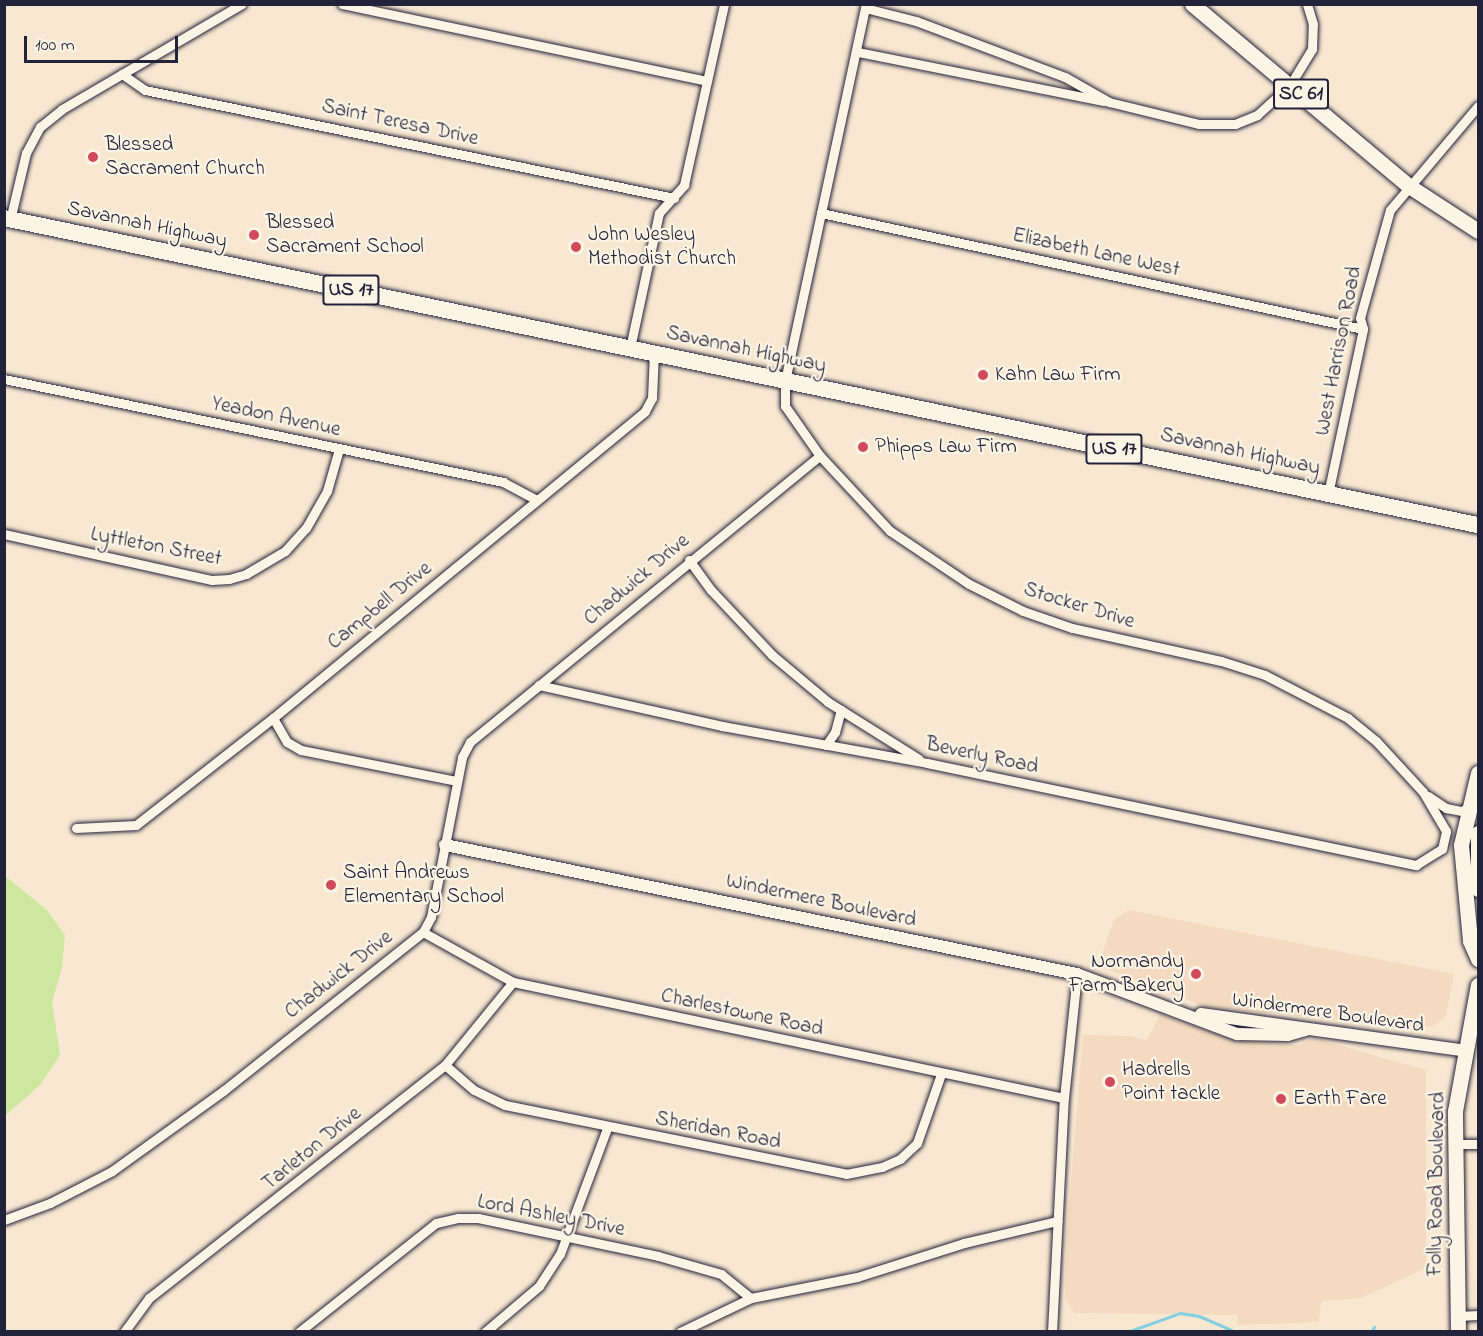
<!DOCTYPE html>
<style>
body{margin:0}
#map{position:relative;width:1483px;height:1336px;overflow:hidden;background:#f9e8d1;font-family:"Indie Flower",sans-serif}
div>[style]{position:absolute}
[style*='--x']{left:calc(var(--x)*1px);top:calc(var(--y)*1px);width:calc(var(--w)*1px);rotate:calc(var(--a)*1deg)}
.built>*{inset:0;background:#f3dac0}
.green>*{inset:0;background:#cde89e}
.stream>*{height:3px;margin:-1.5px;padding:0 1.5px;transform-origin:1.5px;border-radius:1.5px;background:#83d0e2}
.roads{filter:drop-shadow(0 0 2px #22223b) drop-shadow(0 0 2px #22223b)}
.minor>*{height:9px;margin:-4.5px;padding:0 4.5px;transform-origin:4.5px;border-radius:4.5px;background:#fcf5e5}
.tertiary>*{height:12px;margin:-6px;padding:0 6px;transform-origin:6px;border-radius:6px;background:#fcf5e5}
.primary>*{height:15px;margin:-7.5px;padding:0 7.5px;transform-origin:7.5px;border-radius:7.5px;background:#fcf5e5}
.trunk>*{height:16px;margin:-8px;padding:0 8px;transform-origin:8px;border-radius:8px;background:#fcf5e5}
.dots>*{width:16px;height:16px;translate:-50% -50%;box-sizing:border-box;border:3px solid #fcf5e5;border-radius:50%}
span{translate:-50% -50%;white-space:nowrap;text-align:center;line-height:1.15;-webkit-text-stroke:4.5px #fcf5e5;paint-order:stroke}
.shield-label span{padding:2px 4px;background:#fcf5e5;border:2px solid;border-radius:4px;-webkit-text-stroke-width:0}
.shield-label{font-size:20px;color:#22223b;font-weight:700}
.street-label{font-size:21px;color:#22223b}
.poi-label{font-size:21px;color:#22223b}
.left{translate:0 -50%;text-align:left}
.right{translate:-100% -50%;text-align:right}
.frame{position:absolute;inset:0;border:6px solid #22223b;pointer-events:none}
.scale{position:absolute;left:24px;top:36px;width:154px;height:27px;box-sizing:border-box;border:3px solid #22223b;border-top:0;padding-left:8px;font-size:18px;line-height:21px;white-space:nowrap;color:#22223b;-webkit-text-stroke:4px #fcf5e5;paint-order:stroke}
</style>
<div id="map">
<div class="built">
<i style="clip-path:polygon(1129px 910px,1454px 974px,1446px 1016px,1435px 1025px,1419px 1028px,1206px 1007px,1098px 966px,1114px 919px)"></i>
<i style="clip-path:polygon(1160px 1014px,1234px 1040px,1299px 1045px,1313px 1038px,1426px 1070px,1426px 1268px,1361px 1298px,1321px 1301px,1319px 1322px,1237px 1325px,1238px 1315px,1074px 1313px,1065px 1298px,1067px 1232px,1083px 1035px,1129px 1036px,1147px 1040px)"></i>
</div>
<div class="green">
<i style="clip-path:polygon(5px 876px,46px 909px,65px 935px,62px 968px,52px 1002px,60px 1055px,40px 1085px,5px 1116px)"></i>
</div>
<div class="stream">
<i style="--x:1127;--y:1332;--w:56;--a:-19.7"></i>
<i style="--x:1180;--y:1313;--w:19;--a:9"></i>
<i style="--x:1199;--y:1316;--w:40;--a:23.4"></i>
<i style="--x:1371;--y:1332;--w:6;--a:-59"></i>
</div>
<div class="roads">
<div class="minor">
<i style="--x:342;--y:4;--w:373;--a:11.9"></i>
<i style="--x:865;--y:8;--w:53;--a:14.3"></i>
<i style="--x:916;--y:21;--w:159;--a:20.6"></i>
<i style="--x:1065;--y:77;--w:51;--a:29.6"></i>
<i style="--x:1109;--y:102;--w:93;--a:13.7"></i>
<i style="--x:1199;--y:124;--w:36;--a:0"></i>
<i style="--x:1235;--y:124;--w:24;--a:-22"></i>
<i style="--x:1257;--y:115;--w:45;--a:-42.3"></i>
<i style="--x:1290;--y:85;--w:42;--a:-58.6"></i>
<i style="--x:1312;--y:49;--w:25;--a:-88"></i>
<i style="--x:1313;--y:24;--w:21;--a:-107"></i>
<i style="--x:858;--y:52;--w:251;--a:11.3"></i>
<i style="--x:122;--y:74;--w:28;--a:35"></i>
<i style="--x:145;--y:90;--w:540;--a:11.54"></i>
<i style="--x:821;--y:213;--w:554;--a:12.08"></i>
<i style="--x:10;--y:220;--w:69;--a:-76.6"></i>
<i style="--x:26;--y:153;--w:30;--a:-62"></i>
<i style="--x:40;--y:127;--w:28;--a:-39"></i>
<i style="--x:62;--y:109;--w:208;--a:-30.3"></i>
<i style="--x:630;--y:348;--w:138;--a:-77.9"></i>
<i style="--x:659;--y:213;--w:38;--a:-48"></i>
<i style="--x:684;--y:185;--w:185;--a:-77.5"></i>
<i style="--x:4;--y:379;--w:510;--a:11.66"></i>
<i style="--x:503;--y:482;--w:38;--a:28"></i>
<i style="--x:1328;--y:494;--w:169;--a:-78"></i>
<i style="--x:1363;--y:329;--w:11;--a:-105"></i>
<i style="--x:1360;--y:318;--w:112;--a:-74.5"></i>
<i style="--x:1390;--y:210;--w:136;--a:-49.8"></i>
<i style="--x:4;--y:534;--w:213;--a:12.5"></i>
<i style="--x:212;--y:580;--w:17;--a:-3"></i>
<i style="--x:229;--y:579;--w:18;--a:-16"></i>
<i style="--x:246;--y:574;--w:45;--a:-30.5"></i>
<i style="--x:285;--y:551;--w:31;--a:-48"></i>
<i style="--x:306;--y:528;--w:43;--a:-60.4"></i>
<i style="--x:327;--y:491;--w:44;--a:-74.1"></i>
<i style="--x:689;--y:560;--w:37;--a:54"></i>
<i style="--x:711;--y:590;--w:89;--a:46.8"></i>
<i style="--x:772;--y:655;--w:73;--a:40"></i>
<i style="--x:828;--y:702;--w:107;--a:32.1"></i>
<i style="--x:539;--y:685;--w:188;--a:12.6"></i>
<i style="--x:722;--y:726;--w:208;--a:10.2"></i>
<i style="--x:927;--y:763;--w:500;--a:11.8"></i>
<i style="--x:1416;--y:865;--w:31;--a:-32"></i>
<i style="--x:1442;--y:849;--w:18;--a:-77"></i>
<i style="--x:1446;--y:831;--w:45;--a:-120.5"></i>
<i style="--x:1423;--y:792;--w:69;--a:-132.7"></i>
<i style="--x:1376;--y:741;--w:36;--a:-141"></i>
<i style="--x:1348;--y:718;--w:93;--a:-152.6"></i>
<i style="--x:1265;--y:675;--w:46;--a:-162.3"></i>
<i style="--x:1221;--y:661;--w:153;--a:-167.5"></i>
<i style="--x:1072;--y:628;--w:52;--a:-160.9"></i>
<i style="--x:1023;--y:611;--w:60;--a:-153.4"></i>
<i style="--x:969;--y:584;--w:95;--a:-146.1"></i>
<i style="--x:890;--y:531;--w:103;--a:-133"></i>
<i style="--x:820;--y:456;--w:61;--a:-125"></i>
<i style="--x:785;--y:406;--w:25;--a:-90"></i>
<i style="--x:785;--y:381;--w:386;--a:-77.9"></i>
<i style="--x:273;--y:718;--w:28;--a:60"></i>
<i style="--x:287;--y:742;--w:16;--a:30"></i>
<i style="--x:301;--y:750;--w:158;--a:11.3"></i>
<i style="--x:826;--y:745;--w:16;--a:-55"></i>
<i style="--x:835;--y:732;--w:23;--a:-75"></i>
<i style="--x:1428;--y:796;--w:22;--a:34"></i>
<i style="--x:1446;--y:808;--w:16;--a:11"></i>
<i style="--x:1462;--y:811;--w:8;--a:-30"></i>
<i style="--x:76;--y:828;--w:60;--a:-2.9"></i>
<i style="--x:136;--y:825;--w:174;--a:-38"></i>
<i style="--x:273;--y:718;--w:482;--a:-39.5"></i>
<i style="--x:645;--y:411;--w:15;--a:-62"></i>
<i style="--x:652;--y:398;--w:45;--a:-87.5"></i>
<i style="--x:423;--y:932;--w:103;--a:29.1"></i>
<i style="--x:513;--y:982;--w:563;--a:11.89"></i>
<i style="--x:445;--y:1065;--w:38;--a:41"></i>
<i style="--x:474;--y:1090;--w:34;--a:26"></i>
<i style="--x:505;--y:1105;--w:348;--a:11.4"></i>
<i style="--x:846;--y:1174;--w:37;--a:-11"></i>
<i style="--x:882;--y:1167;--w:20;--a:-24"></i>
<i style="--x:900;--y:1159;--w:23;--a:-43"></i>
<i style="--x:917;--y:1143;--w:73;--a:-70.8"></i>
<i style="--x:1455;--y:1144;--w:23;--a:0"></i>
<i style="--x:4;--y:1220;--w:49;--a:-20.3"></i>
<i style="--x:50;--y:1203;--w:70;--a:-27.3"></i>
<i style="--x:112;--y:1171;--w:137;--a:-35.8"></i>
<i style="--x:223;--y:1091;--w:256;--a:-38.5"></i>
<i style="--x:423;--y:932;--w:17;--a:-62"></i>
<i style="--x:431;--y:917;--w:163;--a:-79"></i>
<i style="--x:462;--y:757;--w:17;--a:-62"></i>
<i style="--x:470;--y:742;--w:452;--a:-39.3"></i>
<i style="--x:1458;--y:1316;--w:20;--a:-3"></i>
<i style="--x:124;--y:1332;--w:42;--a:-53.7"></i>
<i style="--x:149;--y:1298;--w:377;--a:-38.2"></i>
<i style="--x:445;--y:1065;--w:107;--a:-50.7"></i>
<i style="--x:299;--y:1332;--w:175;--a:-38.5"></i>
<i style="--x:436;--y:1223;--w:23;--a:-13"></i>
<i style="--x:458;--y:1218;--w:20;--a:0"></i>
<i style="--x:478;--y:1218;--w:184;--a:11.9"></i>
<i style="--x:658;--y:1256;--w:66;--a:15.9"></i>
<i style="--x:721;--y:1274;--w:38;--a:39"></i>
<i style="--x:485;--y:1332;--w:71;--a:-40.4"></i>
<i style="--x:539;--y:1286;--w:38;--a:-57"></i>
<i style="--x:560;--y:1254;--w:134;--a:-69.5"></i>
<i style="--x:680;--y:1332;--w:79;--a:-25.6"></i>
<i style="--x:751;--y:1298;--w:108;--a:-11.2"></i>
<i style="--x:857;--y:1277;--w:112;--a:-17.6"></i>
<i style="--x:964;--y:1243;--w:96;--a:-13.3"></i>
<i style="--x:1052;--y:1332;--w:234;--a:-87.1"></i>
<i style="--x:1064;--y:1098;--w:125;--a:-84"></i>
</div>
<div class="tertiary">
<i style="--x:445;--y:845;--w:645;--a:11.54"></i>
<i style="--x:1077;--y:974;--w:171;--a:20.6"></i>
<i style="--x:1237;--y:1034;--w:51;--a:1.1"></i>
<i style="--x:1288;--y:1035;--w:19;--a:-16"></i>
<i style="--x:1201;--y:1014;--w:268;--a:7.9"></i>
</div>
<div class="primary">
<i style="--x:1192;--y:4;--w:283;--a:40"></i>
<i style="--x:1409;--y:186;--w:82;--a:33.1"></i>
<i style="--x:1478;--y:773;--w:74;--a:103.3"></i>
<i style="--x:1461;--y:845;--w:96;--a:84.6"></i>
<i style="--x:1470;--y:941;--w:20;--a:66"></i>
<i style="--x:1478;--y:833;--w:56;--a:90"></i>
<i style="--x:1458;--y:1332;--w:221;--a:-90.8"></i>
<i style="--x:1455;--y:1111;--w:128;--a:-79.7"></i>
</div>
<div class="trunk">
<i style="--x:4;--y:218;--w:1506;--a:11.77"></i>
</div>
</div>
<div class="dots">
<i style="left:93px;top:157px;background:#d1495b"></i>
<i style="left:254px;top:235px;background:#d1495b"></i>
<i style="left:576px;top:247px;background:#d1495b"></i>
<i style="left:983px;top:375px;background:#d1495b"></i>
<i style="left:863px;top:447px;background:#d1495b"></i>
<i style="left:331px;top:885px;background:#d1495b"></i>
<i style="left:1196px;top:974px;background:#d1495b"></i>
<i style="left:1110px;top:1082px;background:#d1495b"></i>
<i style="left:1281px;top:1099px;background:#d1495b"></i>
</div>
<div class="shield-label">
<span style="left:1301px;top:94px">SC 61</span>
<span style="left:351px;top:290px">US 17</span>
<span style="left:1114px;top:449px">US 17</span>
</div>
<div class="street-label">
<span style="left:400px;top:123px;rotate:12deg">Saint Teresa Drive</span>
<span style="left:147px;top:225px;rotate:12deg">Savannah Highway</span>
<span style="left:1096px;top:253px;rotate:12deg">Elizabeth Lane West</span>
<span style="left:746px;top:350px;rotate:12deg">Savannah Highway</span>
<span style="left:1339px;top:351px;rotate:-79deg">West Harrison Road</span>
<span style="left:276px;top:417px;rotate:12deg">Yeadon Avenue</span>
<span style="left:1240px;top:452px;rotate:12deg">Savannah Highway</span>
<span style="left:156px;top:547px;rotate:11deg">Lyttleton Street</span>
<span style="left:637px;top:580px;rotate:-40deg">Chadwick Drive</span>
<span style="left:380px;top:606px;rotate:-39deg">Campbell Drive</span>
<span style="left:1079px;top:606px;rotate:17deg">Stocker Drive</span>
<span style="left:982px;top:756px;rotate:12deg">Beverly Road</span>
<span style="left:821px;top:901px;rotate:12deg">Windermere Boulevard</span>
<span style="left:339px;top:975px;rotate:-38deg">Chadwick Drive</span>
<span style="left:742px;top:1013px;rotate:12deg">Charlestowne Road</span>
<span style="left:1328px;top:1013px;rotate:8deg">Windermere Boulevard</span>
<span style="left:718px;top:1131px;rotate:11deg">Sheridan Road</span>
<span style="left:312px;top:1149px;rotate:-39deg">Tarleton Drive</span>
<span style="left:1437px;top:1184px;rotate:-89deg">Folly Road Boulevard</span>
<span style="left:551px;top:1216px;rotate:11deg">Lord Ashley Drive</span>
</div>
<div class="poi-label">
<span class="left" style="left:105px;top:157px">Blessed<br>Sacrament Church</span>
<span class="left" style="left:266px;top:235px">Blessed<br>Sacrament School</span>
<span class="left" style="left:588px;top:247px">John Wesley<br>Methodist Church</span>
<span class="left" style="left:995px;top:375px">Kahn Law Firm</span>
<span class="left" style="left:875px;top:447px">Phipps Law Firm</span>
<span class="left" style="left:343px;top:885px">Saint Andrews<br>Elementary School</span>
<span class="right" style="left:1184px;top:974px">Normandy<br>Farm Bakery</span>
<span class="left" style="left:1122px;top:1082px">Hadrells<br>Point tackle</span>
<span class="left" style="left:1293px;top:1099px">Earth Fare</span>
</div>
<div class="frame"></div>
<div class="scale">100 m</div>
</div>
